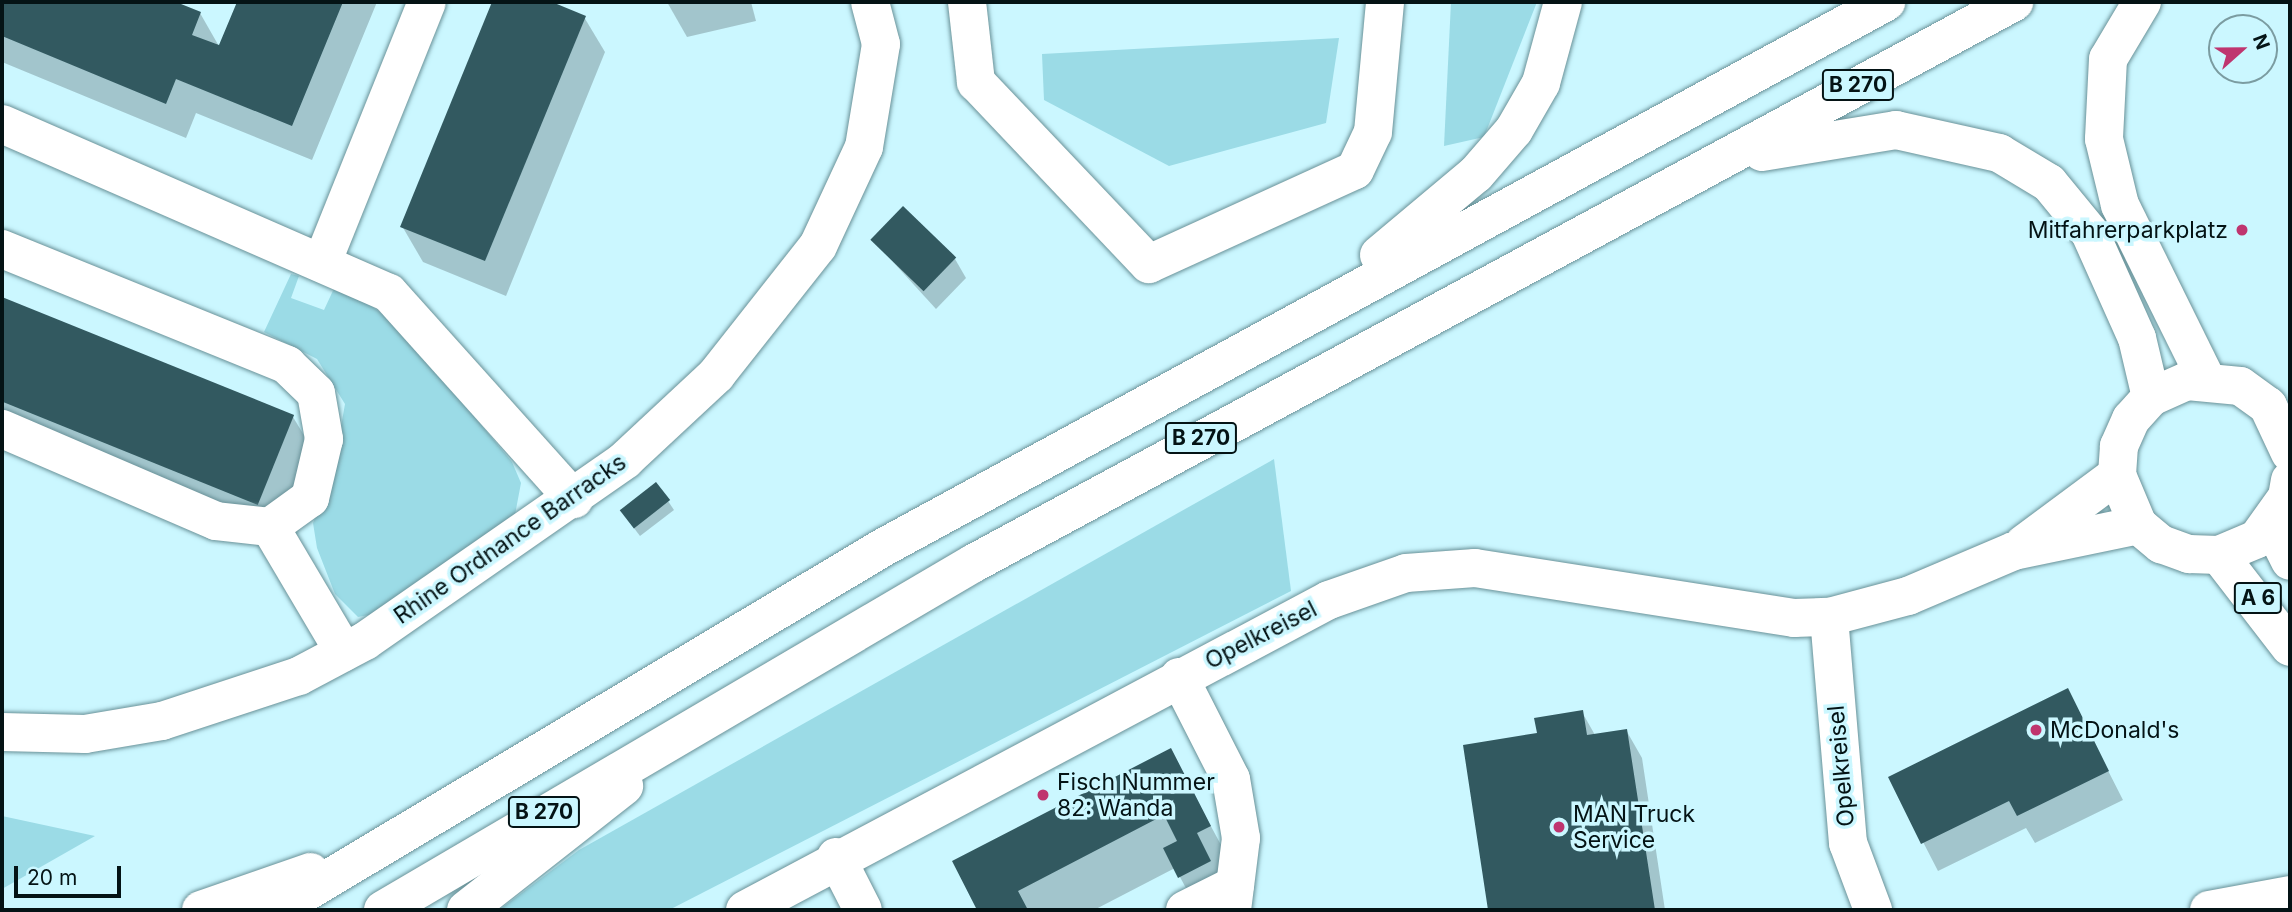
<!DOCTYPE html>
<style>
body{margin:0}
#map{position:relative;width:2292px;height:912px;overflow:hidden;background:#cbf7ff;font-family:Inter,sans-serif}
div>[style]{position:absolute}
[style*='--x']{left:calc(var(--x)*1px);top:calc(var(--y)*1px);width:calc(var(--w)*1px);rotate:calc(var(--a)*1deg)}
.green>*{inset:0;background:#9bdbe6}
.shadow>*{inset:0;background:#0003}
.building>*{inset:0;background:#325960;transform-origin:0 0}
.roads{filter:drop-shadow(0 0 2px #699198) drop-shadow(0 0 2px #699198)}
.minor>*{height:38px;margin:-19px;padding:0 19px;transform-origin:19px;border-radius:19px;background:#fff}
.major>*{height:38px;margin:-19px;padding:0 19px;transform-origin:19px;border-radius:19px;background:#fff}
.highway>*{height:38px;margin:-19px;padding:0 19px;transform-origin:19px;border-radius:19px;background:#fff}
.dots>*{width:19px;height:19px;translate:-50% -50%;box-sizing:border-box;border:4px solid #cbf7ff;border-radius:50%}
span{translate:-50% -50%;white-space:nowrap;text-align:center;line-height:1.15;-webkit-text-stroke:7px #cbf7ff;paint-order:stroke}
.shield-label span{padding:2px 5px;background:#cbf7ff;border:2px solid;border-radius:5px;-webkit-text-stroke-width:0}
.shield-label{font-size:21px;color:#041315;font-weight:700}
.poi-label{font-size:23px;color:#041315}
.right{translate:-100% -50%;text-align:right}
.left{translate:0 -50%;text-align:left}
.street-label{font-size:23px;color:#041315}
.frame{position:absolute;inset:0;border:4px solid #041315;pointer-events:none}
.north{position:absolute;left:2208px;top:14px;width:70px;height:70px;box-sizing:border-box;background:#cbf7ff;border:2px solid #7b9ca1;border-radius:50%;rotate:69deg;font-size:19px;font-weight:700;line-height:28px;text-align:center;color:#041315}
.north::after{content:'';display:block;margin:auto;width:24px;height:32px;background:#bf356f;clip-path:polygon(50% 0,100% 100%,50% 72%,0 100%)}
.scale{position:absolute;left:14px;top:866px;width:107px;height:32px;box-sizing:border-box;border:4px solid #041315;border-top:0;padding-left:9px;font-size:21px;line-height:24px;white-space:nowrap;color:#041315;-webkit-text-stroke:5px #cbf7ff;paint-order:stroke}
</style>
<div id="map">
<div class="green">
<i style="clip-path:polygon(1451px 2px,1537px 2px,1484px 137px,1444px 146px)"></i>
<i style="clip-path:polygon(1339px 38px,1326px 123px,1169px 166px,1044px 100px,1042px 54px)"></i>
<i style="clip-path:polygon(291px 274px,299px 276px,291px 298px,324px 310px,337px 282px,397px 324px,512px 462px,521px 483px,514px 520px,385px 612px,358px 617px,335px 594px,317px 548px,313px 523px,333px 472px,345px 404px,317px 359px,264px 332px)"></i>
<i style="clip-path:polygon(1274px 459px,1291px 591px,669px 910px,499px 910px,579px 850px)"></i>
<i style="clip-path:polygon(2px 816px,95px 836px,2px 889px)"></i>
</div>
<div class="shadow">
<i style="clip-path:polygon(2px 2px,172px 2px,200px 13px,220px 48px,239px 2px,377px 2px,312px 160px,196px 113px,186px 138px,2px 62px)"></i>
<i style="clip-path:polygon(494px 2px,547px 2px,584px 17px,605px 52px,506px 296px,423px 262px,402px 226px)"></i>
<i style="clip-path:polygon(667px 2px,751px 2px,756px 21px,687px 37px)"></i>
<i style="clip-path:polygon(873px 240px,955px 259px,966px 278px,936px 309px)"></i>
<i style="clip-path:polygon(2px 299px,293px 417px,314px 452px,281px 533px,2px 420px)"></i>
<i style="clip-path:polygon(668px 501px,674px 510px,640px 536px,627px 519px)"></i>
<i style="clip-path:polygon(2067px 690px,2123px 800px,2035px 843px,2026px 828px,1938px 871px,1890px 778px)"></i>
<i style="clip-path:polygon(1582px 712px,1595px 735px,1626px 730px,1642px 758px,1665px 910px,1490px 910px,1465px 746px,1539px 735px)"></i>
<i style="clip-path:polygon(1170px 750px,1235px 871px,1198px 910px,1175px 868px,1094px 910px,979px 910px,954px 862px)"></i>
</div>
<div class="building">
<i style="clip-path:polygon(2px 2px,176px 2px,201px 12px,192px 35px,219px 45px,237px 2px,343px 2px,292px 126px,176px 79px,166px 104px,2px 36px)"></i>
<i style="clip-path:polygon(492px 2px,552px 2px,586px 16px,485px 261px,400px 227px)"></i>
<i style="left:903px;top:206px;width:74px;height:47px;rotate:44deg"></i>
<i style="left:2px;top:297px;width:315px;height:97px;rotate:22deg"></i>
<i style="left:656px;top:482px;width:23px;height:46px;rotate:52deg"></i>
<i style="clip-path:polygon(2068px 688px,2109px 771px,2017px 816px,2009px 801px,1921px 844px,1888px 777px)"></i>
<i style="clip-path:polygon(1583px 710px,1587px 735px,1627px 729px,1655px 910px,1488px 910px,1463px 745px,1537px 733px,1534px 718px)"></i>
<i style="clip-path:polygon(1171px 748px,1211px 826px,1197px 833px,1211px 861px,1178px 878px,1163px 848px,1177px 841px,1164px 815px,1018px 891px,1028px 910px,977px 910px,952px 861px)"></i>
</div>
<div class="roads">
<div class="minor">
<i style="--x:967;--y:2;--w:81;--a:83.6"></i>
<i style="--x:976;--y:82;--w:251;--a:46.5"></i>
<i style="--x:1149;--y:264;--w:226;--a:-24.5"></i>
<i style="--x:1355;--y:170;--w:42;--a:-64.7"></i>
<i style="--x:1373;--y:132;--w:131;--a:-84.7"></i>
<i style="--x:2;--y:124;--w:422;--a:23.6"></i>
<i style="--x:389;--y:293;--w:277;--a:48.1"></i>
<i style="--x:2;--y:249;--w:308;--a:22.1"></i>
<i style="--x:287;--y:365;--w:40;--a:44"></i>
<i style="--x:316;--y:393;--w:47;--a:80.1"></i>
<i style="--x:324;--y:439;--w:61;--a:103.3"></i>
<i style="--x:310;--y:498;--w:49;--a:144.1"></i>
<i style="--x:270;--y:527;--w:54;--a:-173.7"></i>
<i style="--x:216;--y:521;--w:233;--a:-156.7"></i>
<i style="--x:322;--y:263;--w:281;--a:-68.1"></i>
<i style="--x:270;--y:527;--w:145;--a:59.4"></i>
<i style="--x:2024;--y:544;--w:116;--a:-36.6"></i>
<i style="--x:1829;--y:617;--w:227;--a:85.2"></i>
<i style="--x:1848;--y:843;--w:72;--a:69.5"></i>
<i style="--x:1179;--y:677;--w:114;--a:63"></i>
<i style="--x:1231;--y:779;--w:60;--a:80.4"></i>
<i style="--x:1241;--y:838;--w:73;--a:97.1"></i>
<i style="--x:2;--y:732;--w:83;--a:1.4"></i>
<i style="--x:85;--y:734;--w:78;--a:-9.6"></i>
<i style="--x:162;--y:721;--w:144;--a:-18.2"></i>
<i style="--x:299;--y:676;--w:75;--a:-27.9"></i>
<i style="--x:365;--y:641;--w:317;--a:-34.8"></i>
<i style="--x:625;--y:460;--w:125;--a:-43"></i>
<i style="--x:716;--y:375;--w:164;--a:-51.7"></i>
<i style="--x:818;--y:246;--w:109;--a:-65.1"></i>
<i style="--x:864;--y:147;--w:104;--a:-80.6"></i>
<i style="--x:881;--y:44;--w:43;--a:-104.7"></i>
<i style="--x:836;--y:857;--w:59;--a:63"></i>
<i style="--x:745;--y:910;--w:661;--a:-27.96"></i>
<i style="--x:1329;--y:600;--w:82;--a:-19.3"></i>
<i style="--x:1406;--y:573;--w:69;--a:-4.1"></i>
<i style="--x:1475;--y:568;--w:323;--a:8.9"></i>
<i style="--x:1794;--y:618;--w:35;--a:-2"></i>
<i style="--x:1829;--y:617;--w:82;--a:-14.9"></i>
<i style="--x:1908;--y:596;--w:115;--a:-23"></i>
<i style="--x:2014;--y:551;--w:127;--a:-11.8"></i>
<i style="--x:1185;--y:910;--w:56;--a:-26.6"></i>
<i style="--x:2209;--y:910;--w:82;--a:-10.5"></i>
</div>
<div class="major">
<i style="--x:2290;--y:453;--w:52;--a:-115.1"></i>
<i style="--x:2268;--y:406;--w:34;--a:-144"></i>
<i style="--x:2240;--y:386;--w:53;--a:-174.6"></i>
<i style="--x:2187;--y:381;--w:39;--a:156"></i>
<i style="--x:2151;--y:397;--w:30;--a:132"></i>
<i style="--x:2131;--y:419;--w:30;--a:114"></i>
<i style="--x:2119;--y:446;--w:29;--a:94"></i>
<i style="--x:2117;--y:475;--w:54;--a:67.2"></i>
<i style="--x:2138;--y:525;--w:30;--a:40"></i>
<i style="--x:2161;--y:544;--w:30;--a:20"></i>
<i style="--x:2189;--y:554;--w:30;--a:2"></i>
<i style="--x:2219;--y:555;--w:41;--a:-22.8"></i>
<i style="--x:2257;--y:539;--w:52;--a:-54.5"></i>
<i style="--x:2287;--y:497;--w:17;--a:-80"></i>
</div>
<div class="highway">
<i style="--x:2142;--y:2;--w:66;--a:120.8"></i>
<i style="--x:2108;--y:59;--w:80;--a:92.9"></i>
<i style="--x:2104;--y:139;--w:68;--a:76.4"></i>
<i style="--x:2120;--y:205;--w:194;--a:63.7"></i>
<i style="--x:1762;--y:152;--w:136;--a:-9.3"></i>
<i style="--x:1896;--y:130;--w:106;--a:12.6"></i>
<i style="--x:1999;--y:153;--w:58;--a:31"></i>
<i style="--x:2049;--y:183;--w:65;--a:50.6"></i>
<i style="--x:2090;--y:233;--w:115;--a:65.9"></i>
<i style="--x:2137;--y:338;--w:61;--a:76.7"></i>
<i style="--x:1379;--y:255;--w:126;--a:-39.9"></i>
<i style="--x:1476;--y:174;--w:58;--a:-49.2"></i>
<i style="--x:1514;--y:130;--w:54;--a:-60.1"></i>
<i style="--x:1541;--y:83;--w:84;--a:-74.8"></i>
<i style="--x:2272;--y:525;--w:40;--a:63.4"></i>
<i style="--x:2219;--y:555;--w:116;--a:52.3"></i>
<i style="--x:201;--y:910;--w:116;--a:-19.1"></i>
<i style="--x:276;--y:910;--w:708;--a:-30.84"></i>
<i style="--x:884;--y:547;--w:1141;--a:-28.54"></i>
<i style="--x:383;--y:910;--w:685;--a:-30.42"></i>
<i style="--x:974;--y:563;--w:1182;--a:-28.34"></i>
<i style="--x:466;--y:910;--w:201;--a:-38.1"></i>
</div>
</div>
<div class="dots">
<i style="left:2242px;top:230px;background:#bf356f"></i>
<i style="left:2036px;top:730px;background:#bf356f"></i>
<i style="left:1043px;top:795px;background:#bf356f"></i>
<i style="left:1559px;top:827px;background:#bf356f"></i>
</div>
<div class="shield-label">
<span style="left:1858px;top:85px">B 270</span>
<span style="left:1201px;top:438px">B 270</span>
<span style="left:2258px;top:598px">A 6</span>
<span style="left:544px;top:812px">B 270</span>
</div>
<div class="poi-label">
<span class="right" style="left:2228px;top:230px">Mitfahrerparkplatz</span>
<span class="left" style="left:2050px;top:730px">McDonald's</span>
<span class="left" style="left:1057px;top:795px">Fisch Nummer<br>82: Wanda</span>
<span class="left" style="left:1573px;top:827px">MAN Truck<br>Service</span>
</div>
<div class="street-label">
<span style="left:510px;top:539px;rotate:-35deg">Rhine Ordnance Barracks</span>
<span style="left:1261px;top:635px;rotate:-27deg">Opelkreisel</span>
<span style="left:1841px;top:766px;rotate:-95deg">Opelkreisel</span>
</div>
<div class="frame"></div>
<div class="north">N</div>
<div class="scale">20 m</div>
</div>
